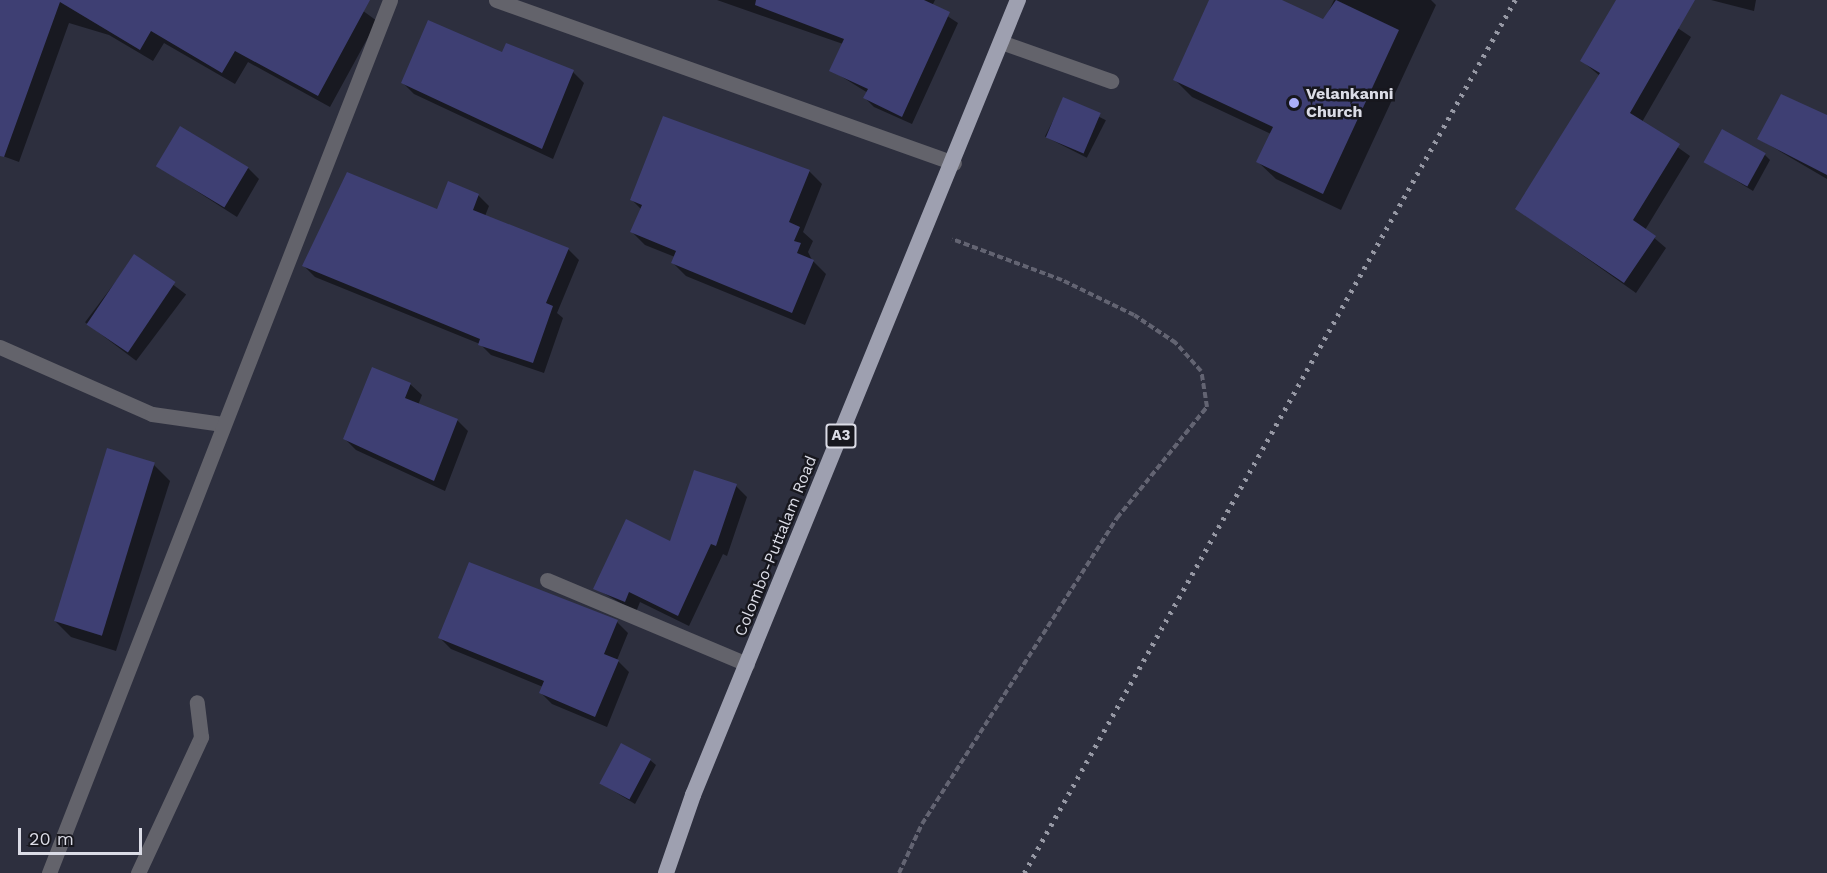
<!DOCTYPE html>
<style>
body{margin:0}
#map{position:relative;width:1827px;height:873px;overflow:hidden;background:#2d2f3e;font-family:"Work Sans",sans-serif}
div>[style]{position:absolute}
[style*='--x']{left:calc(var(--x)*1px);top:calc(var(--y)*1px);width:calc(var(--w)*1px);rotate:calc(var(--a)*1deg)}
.shadow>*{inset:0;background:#0007;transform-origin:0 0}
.building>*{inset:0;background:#3e3f73;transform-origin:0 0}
.path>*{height:4px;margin-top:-2px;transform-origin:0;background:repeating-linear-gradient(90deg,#636472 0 6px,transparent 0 9px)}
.service>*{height:15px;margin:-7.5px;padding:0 7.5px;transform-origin:7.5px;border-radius:7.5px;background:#63636b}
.minor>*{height:15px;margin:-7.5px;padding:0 7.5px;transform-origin:7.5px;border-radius:7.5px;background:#63636b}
.trunk>*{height:16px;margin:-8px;padding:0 8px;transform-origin:8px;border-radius:8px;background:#9ea0b0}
.rail>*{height:4.5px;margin-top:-2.25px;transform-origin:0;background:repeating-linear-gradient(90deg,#9698a4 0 3px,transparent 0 9px)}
.dots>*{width:16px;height:16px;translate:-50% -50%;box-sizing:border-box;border:3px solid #17171e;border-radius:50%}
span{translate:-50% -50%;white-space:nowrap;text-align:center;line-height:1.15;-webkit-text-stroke:5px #17171e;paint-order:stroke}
.shield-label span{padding:2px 4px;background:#17171e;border:2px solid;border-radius:4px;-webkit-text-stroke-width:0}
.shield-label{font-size:15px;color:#dbdce6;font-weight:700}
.poi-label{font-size:16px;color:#dbdce6;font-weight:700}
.left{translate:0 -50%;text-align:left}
.street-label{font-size:16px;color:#dbdce6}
.scale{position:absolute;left:18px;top:828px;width:124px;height:27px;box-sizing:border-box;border:3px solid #dbdce6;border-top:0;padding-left:8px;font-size:18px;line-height:21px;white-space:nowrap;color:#dbdce6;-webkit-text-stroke:4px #17171e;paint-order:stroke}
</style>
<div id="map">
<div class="shadow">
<i style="clip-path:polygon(0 0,348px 0,377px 21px,330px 107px,248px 62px,235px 84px,164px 43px,153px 61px,109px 35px,69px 23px,19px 162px,0 155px)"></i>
<i style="clip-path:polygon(717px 0,935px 0,932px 6px,958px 23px,912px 124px,874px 107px,865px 98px,868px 93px,831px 70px,843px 44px)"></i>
<i style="clip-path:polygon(1211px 0,1279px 0,1324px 21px,1334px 0,1431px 0,1436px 5px,1341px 210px,1276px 179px,1258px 162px,1271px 134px,1192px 97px,1175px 80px)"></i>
<i style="clip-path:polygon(1618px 0,1636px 0,1691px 37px,1642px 122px,1690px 156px,1645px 230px,1666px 248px,1636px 293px,1517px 209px,1600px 76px,1582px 61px)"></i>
<i style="clip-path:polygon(1711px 0,1756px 0,1754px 11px)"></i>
<i style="clip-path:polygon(507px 45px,573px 72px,584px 83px,553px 159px,414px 94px,402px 82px,503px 54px)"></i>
<i style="left:1064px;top:99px;width:47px;height:42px;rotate:27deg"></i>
<i style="clip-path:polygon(1827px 119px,1827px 179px,1759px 139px)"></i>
<i style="clip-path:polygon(1765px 155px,1770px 160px,1753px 191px,1706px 162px)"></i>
<i style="clip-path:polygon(159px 167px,248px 168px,259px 179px,237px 217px)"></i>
<i style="clip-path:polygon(809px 171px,822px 184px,803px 232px,813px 241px,808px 252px,812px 260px,826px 274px,805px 325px,686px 276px,673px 263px,675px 257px,645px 245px,632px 232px,642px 210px,632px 200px)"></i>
<i style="clip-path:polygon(478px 195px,489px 206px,485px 216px,568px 249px,579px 260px,557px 313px,563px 318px,544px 373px,491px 355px,480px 344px,315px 277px,304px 266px)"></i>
<i style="left:135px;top:256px;width:64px;height:83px;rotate:37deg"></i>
<i style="clip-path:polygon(410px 384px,422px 395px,418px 405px,457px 420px,468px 431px,445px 491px,356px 450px,345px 439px)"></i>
<i style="clip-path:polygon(154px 465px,170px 481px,116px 651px,71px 637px,55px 621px)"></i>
<i style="clip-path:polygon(736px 486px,747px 497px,727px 556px,723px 554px,689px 626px,640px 602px,636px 612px,595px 588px,671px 543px)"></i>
<i style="clip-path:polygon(617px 622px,628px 633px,617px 660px,629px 672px,607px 727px,552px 704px,541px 693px,543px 687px,451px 649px,440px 638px)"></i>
<i style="clip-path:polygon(650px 760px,656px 765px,635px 804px,602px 784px)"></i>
</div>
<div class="building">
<i style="clip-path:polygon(0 0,370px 0,318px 96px,235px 51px,222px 73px,151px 31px,140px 50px,60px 2px,4px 157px,0 156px)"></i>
<i style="clip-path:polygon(756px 0,924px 0,950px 12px,902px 117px,863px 98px,868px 89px,829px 71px,844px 39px,755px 5px)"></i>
<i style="clip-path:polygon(1209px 0,1282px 0,1323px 19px,1336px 0,1399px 30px,1323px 194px,1256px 162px,1273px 127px,1173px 80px)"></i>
<i style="clip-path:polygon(1616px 0,1695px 0,1630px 113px,1680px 144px,1633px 220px,1656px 236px,1624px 283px,1515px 209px,1600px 73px,1580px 61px)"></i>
<i style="clip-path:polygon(428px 20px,502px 52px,506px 43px,574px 70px,542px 149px,401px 83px)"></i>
<i style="clip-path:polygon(1781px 94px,1827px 115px,1827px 175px,1757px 139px)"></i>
<i style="left:1063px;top:97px;width:41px;height:44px;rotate:23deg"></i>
<i style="clip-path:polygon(663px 116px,810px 170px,789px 222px,800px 227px,794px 241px,801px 243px,797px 253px,814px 260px,792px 313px,671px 263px,676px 251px,630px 232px,642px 205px,630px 200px)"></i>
<i style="left:180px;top:126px;width:80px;height:47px;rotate:31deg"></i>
<i style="left:1722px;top:129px;width:50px;height:38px;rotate:29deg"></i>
<i style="clip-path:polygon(347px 172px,437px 209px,448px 181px,479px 194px,473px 210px,569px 248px,546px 303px,553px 306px,533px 363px,478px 345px,480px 339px,302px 266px)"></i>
<i style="left:134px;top:254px;width:50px;height:85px;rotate:34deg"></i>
<i style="clip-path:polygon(372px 367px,411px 383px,405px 398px,458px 419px,434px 481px,343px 439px)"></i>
<i style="left:107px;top:448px;width:50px;height:181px;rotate:17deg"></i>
<i style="clip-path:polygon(694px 470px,737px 484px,716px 546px,711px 544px,678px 616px,629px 592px,625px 602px,593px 589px,626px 519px,670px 541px)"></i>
<i style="clip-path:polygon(469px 562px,618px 620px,604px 654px,619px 660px,595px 717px,539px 693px,544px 681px,438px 638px)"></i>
<i style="left:621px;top:743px;width:34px;height:46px;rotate:28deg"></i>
</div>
<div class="path">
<i style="--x:899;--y:873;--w:54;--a:-64.9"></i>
<i style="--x:922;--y:824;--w:363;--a:-57.5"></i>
<i style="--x:1117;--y:518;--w:143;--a:-51"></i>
<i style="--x:1207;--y:407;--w:36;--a:-99"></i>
<i style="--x:1201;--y:371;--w:38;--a:-132"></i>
<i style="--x:1176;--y:343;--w:50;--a:-146.3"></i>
<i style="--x:1134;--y:315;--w:80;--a:-154.1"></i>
<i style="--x:1062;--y:280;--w:117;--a:-159.6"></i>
</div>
<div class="service">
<i style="--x:1001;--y:42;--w:117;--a:19.5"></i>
<i style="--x:0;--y:347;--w:166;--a:23.8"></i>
<i style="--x:152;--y:414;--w:71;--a:8.1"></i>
<i style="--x:547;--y:580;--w:217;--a:22.8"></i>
<i style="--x:138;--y:873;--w:150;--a:-65.1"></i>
<i style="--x:201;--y:737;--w:35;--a:-97"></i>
</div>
<div class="minor">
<i style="--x:496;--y:0;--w:486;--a:19.6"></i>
<i style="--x:49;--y:873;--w:937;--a:-68.66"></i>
</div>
<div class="trunk">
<i style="--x:666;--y:873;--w:83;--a:-70.9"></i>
<i style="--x:693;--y:795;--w:859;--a:-67.77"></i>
</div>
<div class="rail">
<i style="--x:1024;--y:873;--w:1002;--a:-60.65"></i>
</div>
<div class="dots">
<i style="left:1294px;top:103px;background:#abaffb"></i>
</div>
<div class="shield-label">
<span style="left:841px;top:436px">A3</span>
</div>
<div class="poi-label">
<span class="left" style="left:1306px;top:103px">Velankanni<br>Church</span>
</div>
<div class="street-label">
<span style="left:776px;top:546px;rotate:-68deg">Colombo-Puttalam Road</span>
</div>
<div class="scale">20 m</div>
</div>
